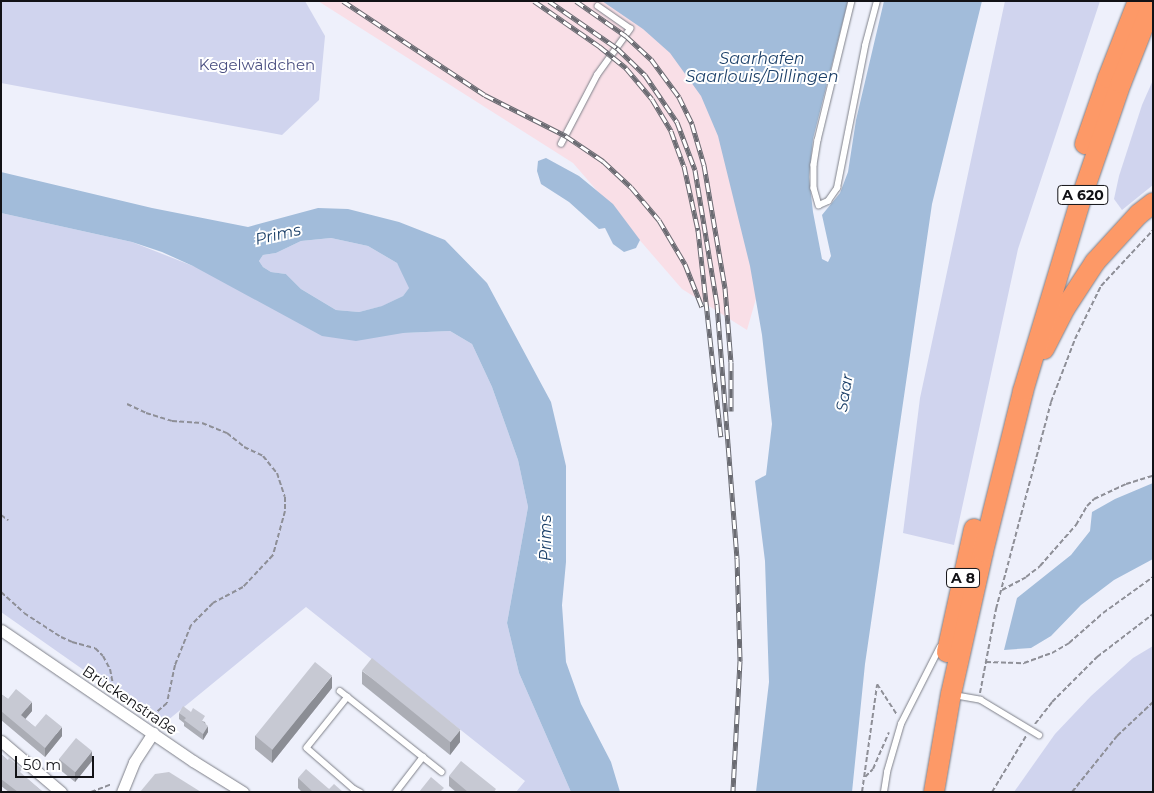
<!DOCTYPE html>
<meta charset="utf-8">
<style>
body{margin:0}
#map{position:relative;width:1154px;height:793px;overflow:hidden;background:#eef0fb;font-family:Montserrat,sans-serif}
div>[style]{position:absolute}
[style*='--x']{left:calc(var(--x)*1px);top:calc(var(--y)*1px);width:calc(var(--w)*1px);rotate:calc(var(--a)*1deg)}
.industrial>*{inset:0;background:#f9dfe7}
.green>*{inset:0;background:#d0d4ee}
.water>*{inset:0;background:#a2bcda}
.path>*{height:2px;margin-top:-1px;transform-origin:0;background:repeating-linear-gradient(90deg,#8e8f97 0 5px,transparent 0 7.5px)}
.roads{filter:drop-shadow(0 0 1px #7e8089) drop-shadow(0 0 1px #7e8089)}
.lane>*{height:5.5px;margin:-2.75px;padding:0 2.75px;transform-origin:2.75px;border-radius:2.75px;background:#fff}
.street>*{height:11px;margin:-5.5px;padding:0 5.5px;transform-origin:5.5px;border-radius:5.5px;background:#fff}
.highway>*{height:20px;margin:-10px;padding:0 10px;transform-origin:10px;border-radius:10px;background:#fd9967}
.rail>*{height:5px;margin-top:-2.5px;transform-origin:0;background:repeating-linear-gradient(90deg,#fff 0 9px,#6a6b72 0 18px);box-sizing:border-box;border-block:1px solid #6a6b72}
.wall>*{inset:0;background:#abadb5}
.shaded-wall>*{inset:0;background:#8b8d94}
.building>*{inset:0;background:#c7c9d3;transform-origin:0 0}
span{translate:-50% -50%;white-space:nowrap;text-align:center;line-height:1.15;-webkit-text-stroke:4px #fff;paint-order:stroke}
.shield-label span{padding:1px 4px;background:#fff;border:1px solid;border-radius:4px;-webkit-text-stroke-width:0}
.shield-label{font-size:14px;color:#121216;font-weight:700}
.park-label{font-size:15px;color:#494e80}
.street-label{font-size:15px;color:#121216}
.water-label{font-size:16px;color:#1c4069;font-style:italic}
.frame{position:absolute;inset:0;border:2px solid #121216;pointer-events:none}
.scale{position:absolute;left:15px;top:756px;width:79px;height:22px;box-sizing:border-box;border:2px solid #121216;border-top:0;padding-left:6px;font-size:15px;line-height:18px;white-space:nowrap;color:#121216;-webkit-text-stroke:4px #fff;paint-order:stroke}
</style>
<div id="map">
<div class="industrial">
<i style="clip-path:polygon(318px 1px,841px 1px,747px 330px,682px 289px,573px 163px)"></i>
</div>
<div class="green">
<i style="clip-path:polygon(1px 1px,305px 1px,325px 36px,319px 100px,282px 135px,1px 83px)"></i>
<i style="clip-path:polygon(1005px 1px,1100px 1px,1018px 249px,954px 545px,903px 533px,920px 398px)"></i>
<i style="clip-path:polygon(1153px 80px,1153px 185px,1122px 210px,1114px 199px,1119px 176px,1142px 105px)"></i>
<i style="clip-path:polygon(1px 213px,132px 242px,193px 266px,403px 333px,450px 331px,472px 344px,492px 387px,518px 460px,528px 507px,507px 623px,519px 673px,571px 792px,516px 792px,525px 781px,306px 607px,162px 725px,1px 612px)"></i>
<i style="clip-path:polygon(331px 238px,368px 246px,397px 263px,410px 287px,403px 296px,383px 306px,359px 312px,336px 310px,301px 289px,286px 274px,271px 272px,263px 267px,259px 261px,263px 255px,276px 253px,301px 241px)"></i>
<i style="clip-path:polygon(1153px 646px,1153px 792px,1014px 792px,1055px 734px,1091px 696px,1133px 658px)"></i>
</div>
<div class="water">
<i style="clip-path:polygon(602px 1px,848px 1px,813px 139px,809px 177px,813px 212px,822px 259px,828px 262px,831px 256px,822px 215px,840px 193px,848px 172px,856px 120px,884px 1px,982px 1px,932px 204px,865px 664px,852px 792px,756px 792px,769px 682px,765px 561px,755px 481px,766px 475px,772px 424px,762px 335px,750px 266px,718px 136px,701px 96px,670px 53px,643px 29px)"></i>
<i style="clip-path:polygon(546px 158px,579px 176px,613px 204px,640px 240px,636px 248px,624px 252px,613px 244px,605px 228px,599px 229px,569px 202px,541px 184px,537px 171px,538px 161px)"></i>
<i style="clip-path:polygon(evenodd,1px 172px,152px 208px,248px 227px,318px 208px,348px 209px,399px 222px,445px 240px,487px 283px,551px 402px,566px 466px,566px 562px,562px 605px,566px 662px,581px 704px,611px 762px,620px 792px,571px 792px,519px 673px,507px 623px,528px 507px,518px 460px,492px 387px,472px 344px,450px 331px,403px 333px,356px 341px,322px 336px,193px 266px,162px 252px,132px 242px,1px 213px,1px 172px,331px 238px,368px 246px,397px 263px,409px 288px,403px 296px,382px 306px,359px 312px,336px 310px,301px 289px,286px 274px,271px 272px,263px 267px,259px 261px,263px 255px,276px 253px,301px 241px,331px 238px)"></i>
<i style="clip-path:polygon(1153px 483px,1153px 559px,1114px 580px,1081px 605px,1051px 636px,1031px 648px,1004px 650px,1017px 598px,1071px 555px,1090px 531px,1092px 512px,1115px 499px)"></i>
</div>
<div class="path">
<i style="--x:127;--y:404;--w:21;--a:25"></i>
<i style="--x:146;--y:413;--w:27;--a:17"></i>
<i style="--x:172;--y:421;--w:30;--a:4"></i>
<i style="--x:202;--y:423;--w:27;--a:22"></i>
<i style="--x:227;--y:433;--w:22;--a:39"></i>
<i style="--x:244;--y:447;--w:21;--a:25"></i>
<i style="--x:263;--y:456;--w:22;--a:51"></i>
<i style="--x:277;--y:473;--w:25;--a:72"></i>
<i style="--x:285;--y:497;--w:14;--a:90"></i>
<i style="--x:285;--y:511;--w:46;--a:105.3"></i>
<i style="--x:273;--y:555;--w:44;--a:133.2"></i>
<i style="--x:243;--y:587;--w:34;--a:152"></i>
<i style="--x:213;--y:603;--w:31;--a:135"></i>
<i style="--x:191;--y:625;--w:43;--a:111.8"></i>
<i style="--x:175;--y:665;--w:39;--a:102"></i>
<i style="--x:167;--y:703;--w:23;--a:139"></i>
<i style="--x:1;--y:515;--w:9;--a:36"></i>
<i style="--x:1002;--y:590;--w:27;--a:-28"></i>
<i style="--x:1026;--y:577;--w:18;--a:-38"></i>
<i style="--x:1040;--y:566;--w:55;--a:-48.7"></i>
<i style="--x:1076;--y:525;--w:22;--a:-60"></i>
<i style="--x:1087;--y:506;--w:10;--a:-45"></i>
<i style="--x:1094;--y:499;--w:35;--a:-25"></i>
<i style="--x:1126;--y:484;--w:28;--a:-17"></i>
<i style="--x:1;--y:592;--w:31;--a:42"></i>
<i style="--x:24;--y:613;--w:44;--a:33"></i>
<i style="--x:61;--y:637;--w:12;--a:24"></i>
<i style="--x:72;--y:642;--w:24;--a:15"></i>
<i style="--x:95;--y:648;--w:11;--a:45"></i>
<i style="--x:103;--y:656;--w:15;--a:62"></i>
<i style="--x:110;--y:669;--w:16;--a:79"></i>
<i style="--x:113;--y:685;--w:7;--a:98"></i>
<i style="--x:986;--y:662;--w:38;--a:2"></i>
<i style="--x:1024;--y:663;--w:30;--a:-20"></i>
<i style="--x:1052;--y:653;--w:20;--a:-30"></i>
<i style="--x:1069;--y:643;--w:45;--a:-41.4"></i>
<i style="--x:1103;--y:613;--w:62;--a:-35.8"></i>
<i style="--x:877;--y:684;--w:37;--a:57"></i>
<i style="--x:980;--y:693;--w:86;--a:-79.2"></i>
<i style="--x:996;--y:609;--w:214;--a:-75.1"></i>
<i style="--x:1051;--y:402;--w:67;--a:-69.1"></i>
<i style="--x:1075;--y:339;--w:59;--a:-63.9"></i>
<i style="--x:1101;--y:286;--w:76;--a:-47.1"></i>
<i style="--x:1035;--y:724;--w:28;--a:-52"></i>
<i style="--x:1052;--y:702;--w:64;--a:-45"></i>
<i style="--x:1097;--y:657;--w:71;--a:-37.5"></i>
<i style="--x:865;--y:777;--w:11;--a:-45"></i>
<i style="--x:873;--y:769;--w:40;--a:-66.6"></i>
<i style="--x:91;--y:792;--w:22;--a:-21"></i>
<i style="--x:862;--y:792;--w:108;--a:-82"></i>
<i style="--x:992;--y:792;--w:66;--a:-58.7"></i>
<i style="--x:1072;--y:792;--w:72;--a:-51.2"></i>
<i style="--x:1117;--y:736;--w:50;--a:-43.4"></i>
</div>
<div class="roads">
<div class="lane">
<i style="--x:852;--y:1;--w:143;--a:103.7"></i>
<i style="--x:818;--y:140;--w:25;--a:99"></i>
<i style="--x:814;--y:165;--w:23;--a:90"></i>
<i style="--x:814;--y:188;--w:18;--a:74"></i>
<i style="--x:819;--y:205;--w:10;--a:-24"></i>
<i style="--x:828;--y:201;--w:16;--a:-55"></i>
<i style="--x:837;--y:188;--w:145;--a:-78.8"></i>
<i style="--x:865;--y:46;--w:47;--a:-75.1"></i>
<i style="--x:561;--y:144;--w:78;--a:-62.4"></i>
<i style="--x:597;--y:75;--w:57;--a:-54.3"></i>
<i style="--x:630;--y:29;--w:39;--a:-145"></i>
<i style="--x:340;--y:691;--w:130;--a:38.5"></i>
<i style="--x:954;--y:695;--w:27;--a:10"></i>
<i style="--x:981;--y:700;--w:68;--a:31.1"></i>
<i style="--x:348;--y:697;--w:65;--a:128.8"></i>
<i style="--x:307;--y:748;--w:62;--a:41.1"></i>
<i style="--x:354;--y:789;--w:7;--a:27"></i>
<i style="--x:396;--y:792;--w:44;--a:-52.4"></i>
<i style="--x:884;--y:792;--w:20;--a:-81"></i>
<i style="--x:887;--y:772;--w:50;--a:-73.7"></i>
<i style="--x:901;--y:724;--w:86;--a:-63.1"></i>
</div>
<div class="street">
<i style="--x:1;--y:630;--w:232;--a:34.3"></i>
<i style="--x:193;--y:761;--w:59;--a:31.8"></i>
<i style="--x:1;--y:741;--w:79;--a:40.4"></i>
<i style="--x:122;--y:792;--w:32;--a:-68"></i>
<i style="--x:134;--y:762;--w:35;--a:-57"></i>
</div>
<div class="highway">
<i style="--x:1085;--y:144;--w:70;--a:-70.8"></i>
<i style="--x:1108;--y:78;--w:83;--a:-68.7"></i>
<i style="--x:1044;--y:349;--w:46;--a:-62.9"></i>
<i style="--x:1065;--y:308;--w:55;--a:-56.9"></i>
<i style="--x:1095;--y:262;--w:65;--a:-47.5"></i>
<i style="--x:1139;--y:214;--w:18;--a:-38"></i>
<i style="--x:947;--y:652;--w:126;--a:-77.6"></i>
<i style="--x:934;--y:792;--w:99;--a:-80.2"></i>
<i style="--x:951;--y:694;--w:146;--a:-77.3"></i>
<i style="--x:983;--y:552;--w:166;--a:-76"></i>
<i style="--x:1023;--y:391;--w:204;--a:-73.2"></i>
<i style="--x:1082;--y:196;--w:120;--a:-71"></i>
<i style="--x:1121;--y:83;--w:87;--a:-68.4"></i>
</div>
</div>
<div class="rail">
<i style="--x:343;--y:1;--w:170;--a:33.5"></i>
<i style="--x:485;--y:95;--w:91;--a:26.8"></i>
<i style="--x:566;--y:136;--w:45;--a:34"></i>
<i style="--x:603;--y:161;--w:38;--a:43"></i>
<i style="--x:631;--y:187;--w:43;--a:49.7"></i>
<i style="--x:659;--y:220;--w:51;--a:59.4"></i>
<i style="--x:685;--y:264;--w:46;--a:68.4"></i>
<i style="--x:534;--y:1;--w:79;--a:34.7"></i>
<i style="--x:599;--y:46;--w:35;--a:39"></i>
<i style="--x:626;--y:68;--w:40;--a:50"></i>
<i style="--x:652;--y:99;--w:37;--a:59"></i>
<i style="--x:671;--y:131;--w:37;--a:70"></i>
<i style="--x:684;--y:166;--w:66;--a:77.7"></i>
<i style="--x:698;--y:230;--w:208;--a:83.7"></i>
<i style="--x:549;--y:1;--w:83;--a:34.7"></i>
<i style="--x:617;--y:48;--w:39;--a:44"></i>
<i style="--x:645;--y:75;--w:57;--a:55.8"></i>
<i style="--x:677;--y:122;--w:51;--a:69.4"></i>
<i style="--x:695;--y:170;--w:136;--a:80.7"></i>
<i style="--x:717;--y:304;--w:255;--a:85.5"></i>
<i style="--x:737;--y:558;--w:103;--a:88.3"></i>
<i style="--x:740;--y:661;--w:131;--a:93.1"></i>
<i style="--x:576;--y:1;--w:61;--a:35"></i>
<i style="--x:626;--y:36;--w:34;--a:43"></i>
<i style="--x:651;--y:59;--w:47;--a:53.6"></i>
<i style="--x:679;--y:97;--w:30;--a:64"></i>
<i style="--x:692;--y:124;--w:43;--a:73.7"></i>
<i style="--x:704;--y:165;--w:125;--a:80.3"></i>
<i style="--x:725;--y:288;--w:74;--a:85.4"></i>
<i style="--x:731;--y:362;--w:49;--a:90"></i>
</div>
<div class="wall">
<i style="clip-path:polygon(362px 671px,460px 742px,450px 755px,362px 684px)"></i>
<i style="clip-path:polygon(332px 688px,272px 763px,255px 749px,255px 736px)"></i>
<i style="clip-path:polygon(1px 694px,8px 699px,32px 711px,25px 719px,35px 727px,62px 736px,45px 757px,1px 720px)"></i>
<i style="clip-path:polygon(179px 713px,205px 722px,208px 732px,203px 740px,184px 726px,184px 723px,179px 719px)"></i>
<i style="clip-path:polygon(1px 754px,22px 775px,43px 792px,9px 792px,1px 786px)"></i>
<i style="clip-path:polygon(59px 759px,92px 761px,75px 782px,59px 769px)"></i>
<i style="clip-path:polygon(449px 776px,496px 792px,456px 792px,449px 786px)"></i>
<i style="clip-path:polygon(298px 778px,329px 789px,343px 792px,302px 792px,298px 788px)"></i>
</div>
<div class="shaded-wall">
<i style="clip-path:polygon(332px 676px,332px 688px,272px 763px,272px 750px)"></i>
<i style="clip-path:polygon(32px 702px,32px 711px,21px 724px,21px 715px)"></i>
<i style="clip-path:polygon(208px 726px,208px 732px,203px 740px,203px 734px)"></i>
<i style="clip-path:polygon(62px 727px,62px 736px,45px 757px,45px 748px)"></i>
<i style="clip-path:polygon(460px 730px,460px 742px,450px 755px,450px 742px)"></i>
<i style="clip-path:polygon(92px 751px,92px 761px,75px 782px,75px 772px)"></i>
</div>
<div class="building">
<i style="left:372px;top:658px;width:114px;height:16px;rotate:39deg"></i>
<i style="left:315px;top:662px;width:22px;height:95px;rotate:39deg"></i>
<i style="clip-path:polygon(16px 689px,32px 702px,21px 715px,35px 727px,46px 714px,62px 727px,45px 748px,1px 711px,1px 694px,8px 699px)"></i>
<i style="clip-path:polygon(183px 706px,191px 712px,193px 708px,205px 716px,202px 721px,208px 726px,203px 734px,184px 720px,186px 718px,179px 713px)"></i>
<i style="left:76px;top:738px;width:21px;height:27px;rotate:39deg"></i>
<i style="clip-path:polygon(1px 754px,8px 760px,9px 758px,22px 769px,20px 772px,43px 792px,18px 792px,1px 779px)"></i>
<i style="clip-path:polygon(461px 761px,496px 789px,494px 792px,468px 792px,449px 776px)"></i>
<i style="clip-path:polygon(306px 769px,329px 789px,334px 784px,343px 792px,313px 792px,298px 778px)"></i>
<i style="clip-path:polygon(169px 772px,201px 792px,140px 792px,155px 774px)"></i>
<i style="clip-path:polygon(431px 777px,444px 788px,440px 792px,419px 792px)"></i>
</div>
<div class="shield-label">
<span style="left:1083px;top:195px">A 620</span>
<span style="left:963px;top:578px">A 8</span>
</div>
<div class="park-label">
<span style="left:257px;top:65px">Kegelwäldchen</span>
</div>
<div class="street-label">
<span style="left:130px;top:700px;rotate:34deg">Brückenstraße</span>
</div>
<div class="water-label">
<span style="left:762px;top:68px">Saarhafen<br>Saarlouis/Dillingen</span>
<span style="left:278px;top:235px;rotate:-13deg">Prims</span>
<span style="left:845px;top:393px;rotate:-81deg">Saar</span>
<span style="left:546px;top:538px;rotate:-90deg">Prims</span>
</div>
<div class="frame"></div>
<div class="scale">50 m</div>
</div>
